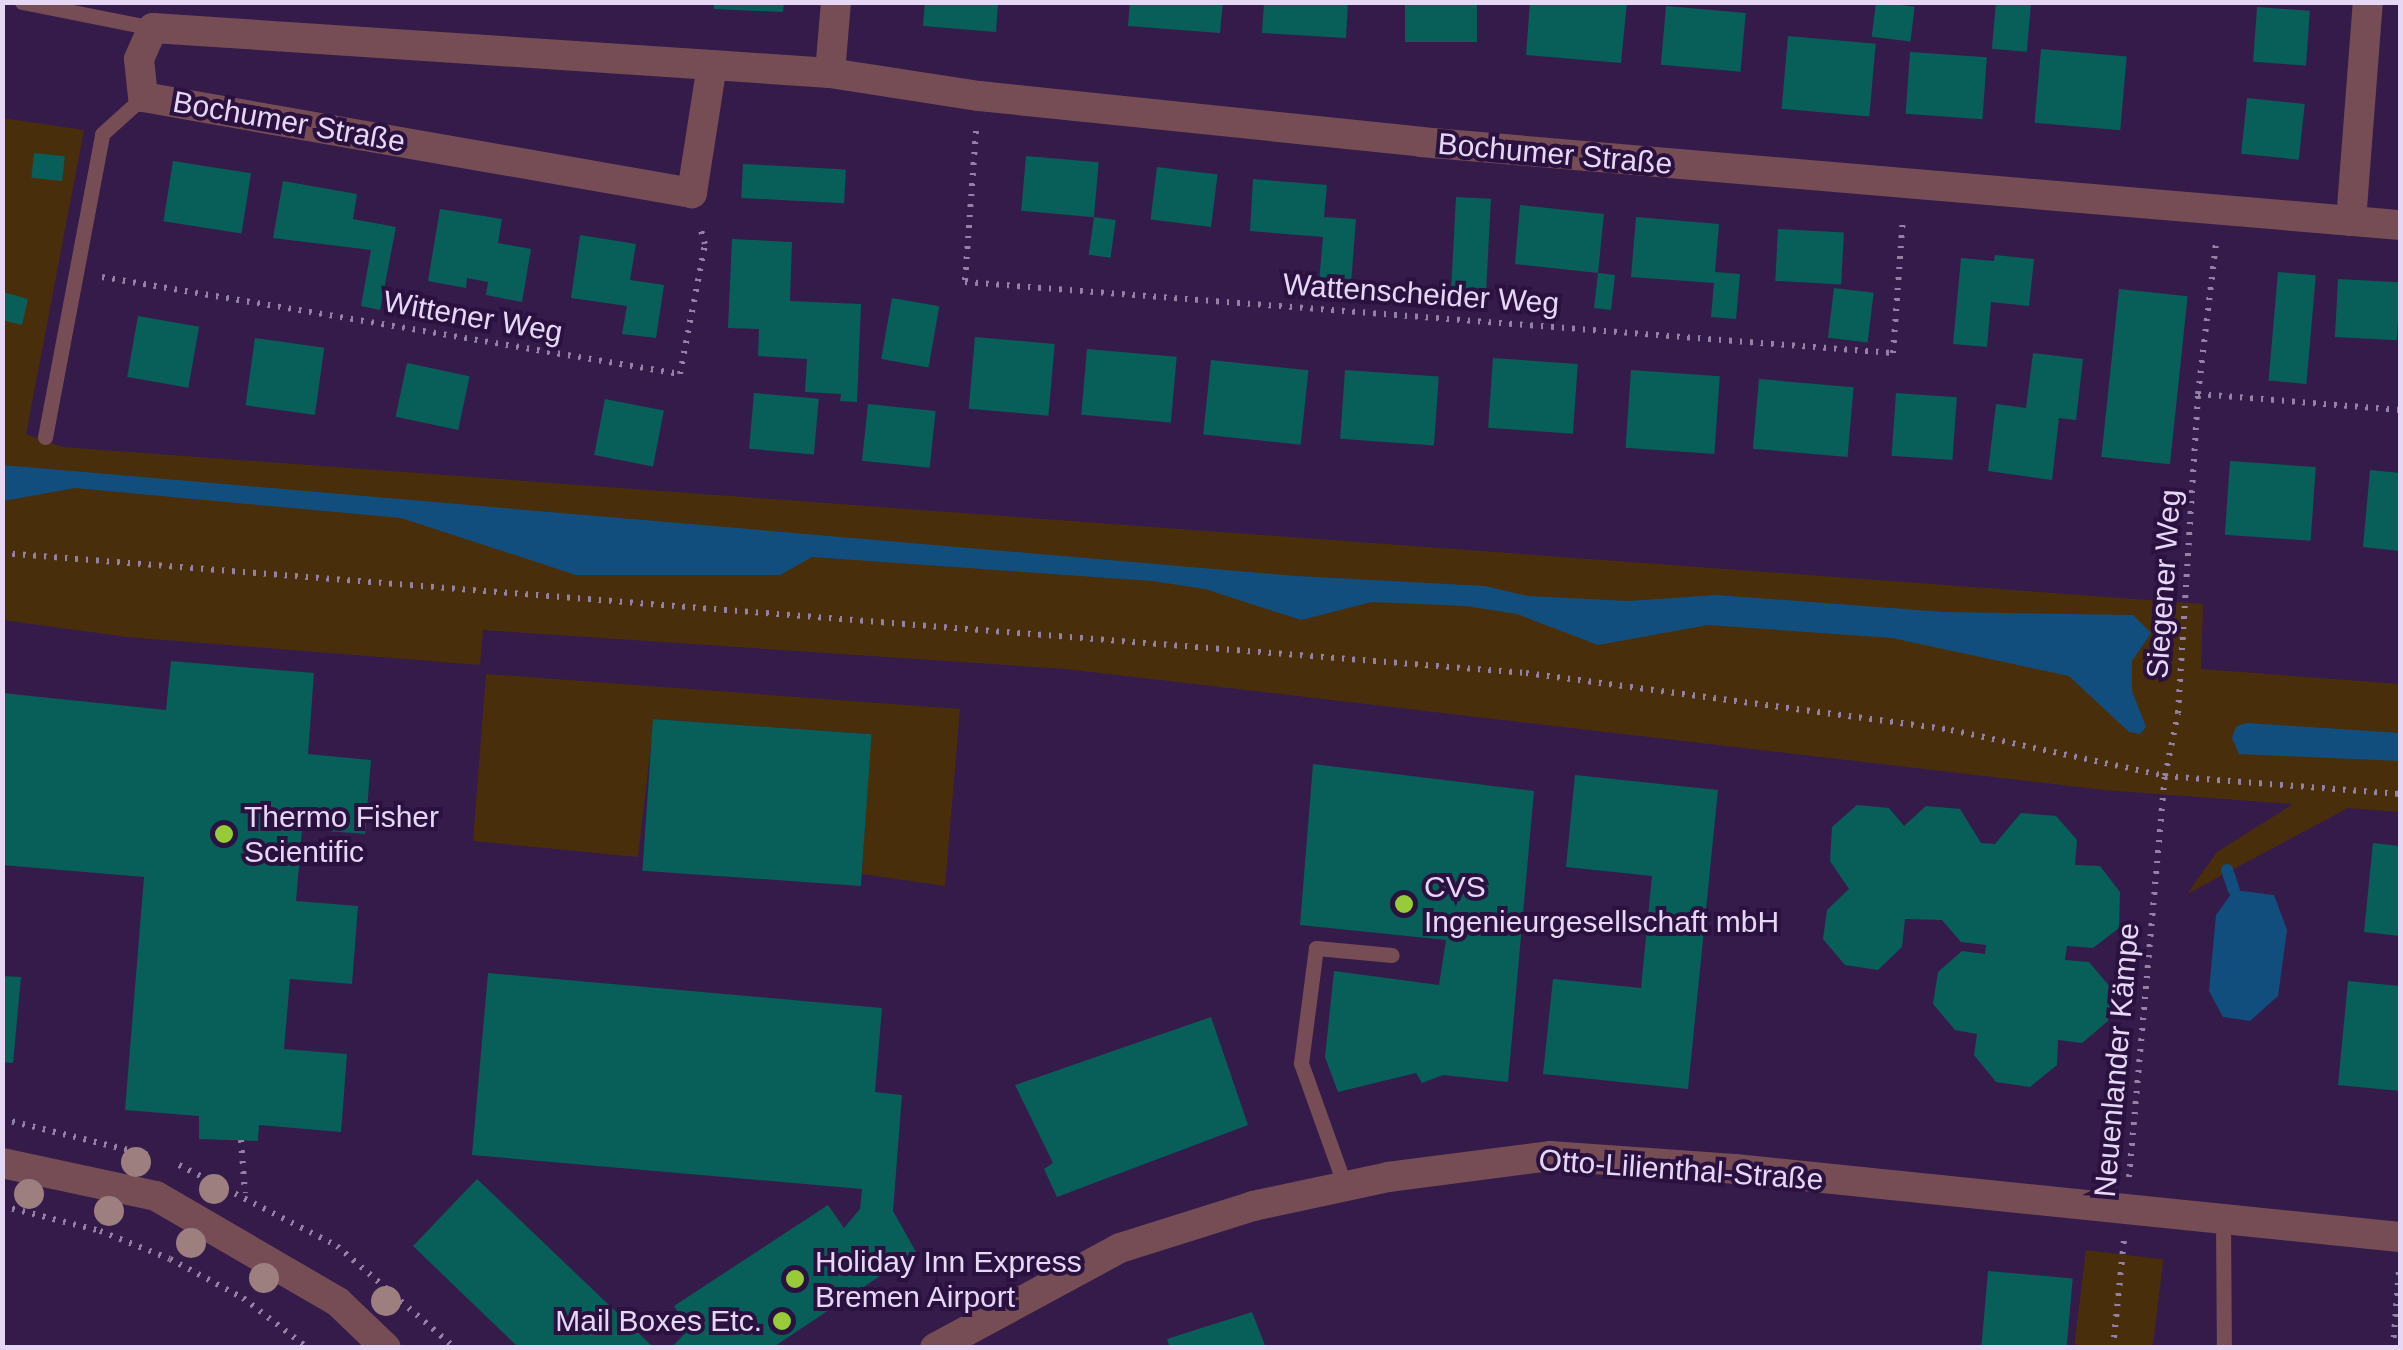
<!DOCTYPE html>
<meta charset="utf-8">
<style>
body{margin:0}
#map{position:relative;width:2403px;height:1350px;overflow:hidden;background:#351b4a;font-family:Helvetica,sans-serif}
div>[style]{position:absolute}
[style*='--x']{left:calc(var(--x)*1px);top:calc(var(--y)*1px);width:calc(var(--w)*1px);rotate:calc(var(--a)*1deg)}
.green>*{inset:0;background:#492e0c;transform-origin:0 0}
.water>*{inset:0;background:#124e7d}
.stream>*{height:12px;margin:-6px;padding:0 6px;transform-origin:6px;border-radius:6px;background:#124e7d}
.building>*{inset:0;background:#085f59;transform-origin:0 0}
.path>*{height:6px;margin-top:-3px;transform-origin:0;background:repeating-linear-gradient(90deg,#9581a6 0 2.5px,transparent 0 10.5px)}
.lane>*{height:15px;margin:-7.5px;padding:0 7.5px;transform-origin:7.5px;border-radius:7.5px;background:#764d55}
.street>*{height:30px;margin:-15px;padding:0 15px;transform-origin:15px;border-radius:15px;background:#764d55}
.trees>*{width:30px;height:30px;margin:-15px;border-radius:50%;background:#9e7f80}
.dots>*{width:28px;height:28px;translate:-50% -50%;box-sizing:border-box;border:5px solid #2b113f;border-radius:50%}
span{translate:-50% -50%;white-space:nowrap;text-align:center;line-height:1.15;-webkit-text-stroke:8px #2b113f;paint-order:stroke}
.street-label{font-size:30px;color:#e6d7f5}
.poi-label{font-size:30px;color:#e6d7f5}
.left{translate:0 -50%;text-align:left}
.right{translate:-100% -50%;text-align:right}
.frame{position:absolute;inset:0;border:5px solid #e6d7f5;pointer-events:none}
</style>
<div id="map">
<div class="green">
<i style="clip-path:polygon(2px 118px,84px 130px,26px 434px,62px 447px,2203px 604px,2201px 669px,2400px 684px,2400px 812px,2348px 808px,2187px 894px,2217px 852px,2293px 804px,2104px 790px,1065px 669px,483px 630px,480px 665px,127px 637px,3px 620px)"></i>
<i style="clip-path:polygon(486px 674px,960px 709px,945px 886px,862px 874px,870px 734px,654px 719px,638px 857px,473px 841px)"></i>
<i style="left:2086px;top:1250px;width:78px;height:98px;rotate:7deg"></i>
</div>
<div class="water">
<i style="clip-path:polygon(2px 465px,1296px 576px,1485px 586px,1527px 596px,1629px 601px,1716px 595px,1944px 612px,2133px 615px,2151px 633px,2132px 661px,2132px 691px,2146px 727px,2140px 734px,2129px 732px,2069px 676px,1892px 638px,1708px 625px,1598px 645px,1517px 614px,1466px 606px,1372px 602px,1301px 620px,1205px 589px,1152px 581px,812px 557px,780px 575px,576px 575px,401px 518px,75px 488px,3px 501px)"></i>
<i style="clip-path:polygon(2246px 723px,2400px 733px,2400px 761px,2239px 754px,2232px 738px,2236px 727px)"></i>
<i style="clip-path:polygon(2234px 890px,2274px 895px,2287px 930px,2278px 996px,2250px 1021px,2223px 1017px,2209px 991px,2216px 915px)"></i>
</div>
<div class="stream">
<i style="--x:2227;--y:870;--w:21;--a:71"></i>
</div>
<div class="building">
<i style="clip-path:polygon(714px 2px,784px 2px,783px 12px,714px 9px)"></i>
<i style="clip-path:polygon(925px 2px,998px 2px,996px 32px,923px 26px)"></i>
<i style="clip-path:polygon(1130px 2px,1223px 2px,1220px 33px,1128px 26px)"></i>
<i style="clip-path:polygon(1264px 2px,1348px 2px,1346px 38px,1262px 33px)"></i>
<i style="left:1405px;top:2px;width:72px;height:40px"></i>
<i style="clip-path:polygon(1530px 2px,1627px 2px,1621px 63px,1526px 55px)"></i>
<i style="left:1876px;top:2px;width:39px;height:35px;rotate:7deg"></i>
<i style="left:1996px;top:2px;width:35px;height:47px;rotate:5deg"></i>
<i style="left:1666px;top:6px;width:80px;height:59px;rotate:5deg"></i>
<i style="left:2257px;top:7px;width:53px;height:55px;rotate:4deg"></i>
<i style="left:1788px;top:36px;width:88px;height:73px;rotate:5deg"></i>
<i style="left:2041px;top:49px;width:86px;height:74px;rotate:5deg"></i>
<i style="left:1910px;top:52px;width:77px;height:62px;rotate:4deg"></i>
<i style="left:2247px;top:98px;width:58px;height:56px;rotate:6deg"></i>
<i style="left:34px;top:153px;width:31px;height:25px;rotate:6deg"></i>
<i style="left:1026px;top:156px;width:73px;height:55px;rotate:5deg"></i>
<i style="left:173px;top:161px;width:79px;height:61px;rotate:9deg"></i>
<i style="left:743px;top:164px;width:103px;height:34px;rotate:3deg"></i>
<i style="left:1157px;top:167px;width:61px;height:53px;rotate:7deg"></i>
<i style="clip-path:polygon(1253px 179px,1327px 185px,1324px 217px,1356px 219px,1351px 284px,1319px 282px,1323px 237px,1250px 231px)"></i>
<i style="clip-path:polygon(283px 181px,357px 194px,353px 219px,396px 227px,380px 310px,361px 306px,371px 250px,273px 238px)"></i>
<i style="left:1456px;top:197px;width:35px;height:108px;rotate:3deg"></i>
<i style="clip-path:polygon(1520px 205px,1604px 214px,1598px 273px,1615px 275px,1611px 310px,1594px 308px,1598px 273px,1515px 264px)"></i>
<i style="clip-path:polygon(440px 209px,502px 219px,498px 243px,531px 249px,522px 302px,486px 295px,488px 282px,467px 278px,466px 288px,428px 281px)"></i>
<i style="left:1094px;top:217px;width:22px;height:38px;rotate:8deg"></i>
<i style="clip-path:polygon(1636px 217px,1719px 224px,1715px 272px,1740px 274px,1736px 319px,1711px 317px,1714px 283px,1631px 277px)"></i>
<i style="left:1778px;top:229px;width:66px;height:52px;rotate:3deg"></i>
<i style="clip-path:polygon(580px 235px,636px 244px,630px 280px,664px 285px,656px 338px,622px 334px,627px 306px,571px 298px)"></i>
<i style="clip-path:polygon(732px 239px,792px 242px,790px 301px,861px 304px,857px 402px,840px 401px,841px 394px,805px 392px,807px 359px,758px 356px,759px 329px,728px 328px)"></i>
<i style="clip-path:polygon(1995px 255px,2034px 259px,2029px 306px,1991px 302px,1987px 347px,1953px 344px,1961px 258px,1994px 261px)"></i>
<i style="left:2278px;top:272px;width:38px;height:109px;rotate:5deg"></i>
<i style="left:2338px;top:279px;width:62px;height:58px;rotate:3deg"></i>
<i style="left:1834px;top:288px;width:40px;height:50px;rotate:7deg"></i>
<i style="left:2119px;top:289px;width:69px;height:169px;rotate:6deg"></i>
<i style="clip-path:polygon(3px 292px,28px 299px,22px 325px,2px 320px)"></i>
<i style="left:892px;top:298px;width:48px;height:62px;rotate:10deg"></i>
<i style="left:138px;top:316px;width:62px;height:62px;rotate:10deg"></i>
<i style="left:975px;top:337px;width:80px;height:72px;rotate:5deg"></i>
<i style="left:255px;top:338px;width:70px;height:68px;rotate:8deg"></i>
<i style="left:1087px;top:349px;width:90px;height:66px;rotate:5deg"></i>
<i style="clip-path:polygon(2033px 353px,2083px 359px,2076px 420px,2059px 418px,2052px 480px,1988px 471px,1996px 404px,2026px 408px)"></i>
<i style="left:1493px;top:358px;width:85px;height:70px;rotate:4deg"></i>
<i style="left:1211px;top:360px;width:98px;height:75px;rotate:6deg"></i>
<i style="left:407px;top:363px;width:64px;height:55px;rotate:12deg"></i>
<i style="left:1345px;top:370px;width:94px;height:69px;rotate:4deg"></i>
<i style="left:1631px;top:370px;width:89px;height:78px;rotate:4deg"></i>
<i style="left:1759px;top:379px;width:95px;height:70px;rotate:5deg"></i>
<i style="left:754px;top:393px;width:65px;height:56px;rotate:5deg"></i>
<i style="left:1896px;top:393px;width:61px;height:63px;rotate:4deg"></i>
<i style="left:605px;top:399px;width:60px;height:57px;rotate:11deg"></i>
<i style="left:868px;top:404px;width:68px;height:57px;rotate:6deg"></i>
<i style="left:2230px;top:461px;width:86px;height:74px;rotate:4deg"></i>
<i style="clip-path:polygon(2370px 470px,2400px 473px,2400px 551px,2363px 547px)"></i>
<i style="clip-path:polygon(171px 661px,314px 673px,308px 754px,371px 760px,365px 834px,302px 829px,296px 901px,358px 906px,352px 984px,290px 979px,284px 1049px,347px 1054px,341px 1132px,259px 1125px,258px 1141px,199px 1139px,199px 1116px,125px 1110px,144px 877px,2px 865px,2px 693px,166px 710px)"></i>
<i style="left:653px;top:719px;width:219px;height:152px;rotate:4deg"></i>
<i style="clip-path:polygon(1313px 764px,1534px 791px,1508px 1082px,1443px 1075px,1422px 1083px,1416px 1073px,1338px 1092px,1325px 1057px,1334px 971px,1439px 985px,1446px 940px,1300px 925px)"></i>
<i style="clip-path:polygon(1575px 775px,1718px 790px,1688px 1089px,1543px 1074px,1553px 979px,1641px 988px,1652px 876px,1566px 867px)"></i>
<i style="clip-path:polygon(1857px 805px,1889px 808px,1904px 826px,1926px 806px,1960px 809px,1981px 843px,1995px 844px,2021px 813px,2056px 816px,2077px 840px,2075px 865px,2100px 866px,2120px 892px,2119px 928px,2093px 948px,2067px 946px,2065px 960px,2089px 962px,2111px 988px,2108px 1021px,2082px 1043px,2058px 1040px,2057px 1065px,2030px 1087px,1996px 1082px,1974px 1055px,1977px 1034px,1955px 1030px,1933px 1004px,1938px 972px,1962px 951px,1985px 954px,1986px 945px,1961px 942px,1942px 920px,1905px 919px,1902px 947px,1878px 970px,1845px 965px,1823px 939px,1827px 910px,1849px 889px,1830px 861px,1832px 827px)"></i>
<i style="clip-path:polygon(2373px 843px,2400px 846px,2400px 936px,2364px 932px)"></i>
<i style="clip-path:polygon(488px 973px,882px 1008px,875px 1092px,902px 1095px,893px 1211px,916px 1252px,772px 1348px,671px 1348px,689px 1329px,674px 1306px,828px 1205px,844px 1228px,860px 1209px,862px 1189px,472px 1155px)"></i>
<i style="clip-path:polygon(2px 976px,21px 977px,13px 1063px,2px 1062px)"></i>
<i style="clip-path:polygon(2348px 981px,2400px 986px,2400px 1091px,2338px 1085px)"></i>
<i style="clip-path:polygon(1211px 1017px,1248px 1125px,1057px 1197px,1044px 1169px,1053px 1163px,1015px 1085px)"></i>
<i style="clip-path:polygon(477px 1179px,654px 1348px,519px 1348px,413px 1246px)"></i>
<i style="left:1988px;top:1271px;width:85px;height:77px;rotate:5deg"></i>
<i style="clip-path:polygon(1252px 1312px,1266px 1348px,1170px 1348px,1167px 1339px)"></i>
</div>
<div class="path">
<i style="--x:976;--y:131;--w:151;--a:94.2"></i>
<i style="--x:965;--y:282;--w:931;--a:4.38"></i>
<i style="--x:1893;--y:353;--w:135;--a:-85.8"></i>
<i style="--x:102;--y:277;--w:586;--a:9.53"></i>
<i style="--x:680;--y:374;--w:132;--a:-79.1"></i>
<i style="--x:705;--y:244;--w:19;--a:-106"></i>
<i style="--x:2198;--y:394;--w:203;--a:4.5"></i>
<i style="--x:2;--y:553;--w:1529;--a:4.5"></i>
<i style="--x:1526;--y:673;--w:429;--a:7.6"></i>
<i style="--x:1951;--y:730;--w:219;--a:12.1"></i>
<i style="--x:2165;--y:776;--w:236;--a:4.4"></i>
<i style="--x:2;--y:1119;--w:155;--a:13.8"></i>
<i style="--x:241;--y:1140;--w:53;--a:85.7"></i>
<i style="--x:179;--y:1165;--w:178;--a:27.1"></i>
<i style="--x:337;--y:1246;--w:156;--a:40.8"></i>
<i style="--x:2129;--y:1177;--w:403;--a:-84.9"></i>
<i style="--x:2165;--y:776;--w:64;--a:-78.3"></i>
<i style="--x:2178;--y:713;--w:320;--a:-86.4"></i>
<i style="--x:2198;--y:394;--w:151;--a:-83.2"></i>
<i style="--x:2;--y:1206;--w:101;--a:14.3"></i>
<i style="--x:100;--y:1231;--w:75;--a:21.8"></i>
<i style="--x:170;--y:1259;--w:83;--a:28.1"></i>
<i style="--x:243;--y:1298;--w:82;--a:37.6"></i>
<i style="--x:2113;--y:1348;--w:110;--a:-84.2"></i>
<i style="--x:2393;--y:1348;--w:79;--a:-85.7"></i>
</div>
<div class="lane">
<i style="--x:22;--y:2;--w:134;--a:11.2"></i>
<i style="--x:45;--y:437;--w:308;--a:-79.3"></i>
<i style="--x:102;--y:134;--w:55;--a:-42.1"></i>
<i style="--x:1345;--y:1186;--w:131;--a:-109.7"></i>
<i style="--x:1301;--y:1063;--w:116;--a:-82.6"></i>
<i style="--x:1316;--y:948;--w:76;--a:5.3"></i>
<i style="--x:2223;--y:1220;--w:128;--a:89.6"></i>
</div>
<div class="street">
<i style="--x:712;--y:65;--w:130;--a:98.9"></i>
<i style="--x:692;--y:193;--w:557;--a:-170.08"></i>
<i style="--x:143;--y:97;--w:38;--a:-96"></i>
<i style="--x:139;--y:59;--w:34;--a:-66"></i>
<i style="--x:153;--y:28;--w:560;--a:3.79"></i>
<i style="--x:712;--y:65;--w:118;--a:3.9"></i>
<i style="--x:830;--y:73;--w:151;--a:8.8"></i>
<i style="--x:979;--y:96;--w:444;--a:5.9"></i>
<i style="--x:1421;--y:142;--w:983;--a:4.85"></i>
<i style="--x:830;--y:73;--w:71;--a:-85.2"></i>
<i style="--x:2351;--y:221;--w:220;--a:-85.6"></i>
<i style="--x:2;--y:1163;--w:157;--a:12.1"></i>
<i style="--x:156;--y:1196;--w:211;--a:30.2"></i>
<i style="--x:338;--y:1302;--w:66;--a:43.8"></i>
<i style="--x:935;--y:1348;--w:210;--a:-28.4"></i>
<i style="--x:1120;--y:1248;--w:139;--a:-17.5"></i>
<i style="--x:1253;--y:1206;--w:138;--a:-12.1"></i>
<i style="--x:1388;--y:1177;--w:163;--a:-7.4"></i>
<i style="--x:1550;--y:1156;--w:185;--a:4"></i>
<i style="--x:1735;--y:1169;--w:668;--a:5.84"></i>
</div>
<div class="trees">
<i style="left:136px;top:1162px"></i>
<i style="left:214px;top:1189px"></i>
<i style="left:29px;top:1194px"></i>
<i style="left:109px;top:1211px"></i>
<i style="left:191px;top:1243px"></i>
<i style="left:264px;top:1278px"></i>
<i style="left:386px;top:1301px"></i>
</div>
<div class="dots">
<i style="left:224px;top:834px;background:#97cc38"></i>
<i style="left:1404px;top:904px;background:#97cc38"></i>
<i style="left:795px;top:1279px;background:#97cc38"></i>
<i style="left:782px;top:1321px;background:#97cc38"></i>
</div>
<div class="street-label">
<span style="left:289px;top:122px;rotate:10deg">Bochumer Straße</span>
<span style="left:1555px;top:154px;rotate:5deg">Bochumer Straße</span>
<span style="left:1421px;top:294px;rotate:4deg">Wattenscheider Weg</span>
<span style="left:473px;top:317px;rotate:10deg">Wittener Weg</span>
<span style="left:2164px;top:584px;rotate:-86deg">Siegener Weg</span>
<span style="left:2117px;top:1060px;rotate:-85deg">Neuenlander Kämpe</span>
<span style="left:1681px;top:1170px;rotate:4deg">Otto-Lilienthal-Straße</span>
</div>
<div class="poi-label">
<span class="left" style="left:244px;top:834px">Thermo Fisher<br>Scientific</span>
<span class="left" style="left:1424px;top:904px">CVS<br>Ingenieurgesellschaft mbH</span>
<span class="left" style="left:815px;top:1279px">Holiday Inn Express<br>Bremen Airport</span>
<span class="right" style="left:762px;top:1321px">Mail Boxes Etc.</span>
</div>
<div class="frame"></div>
</div>
